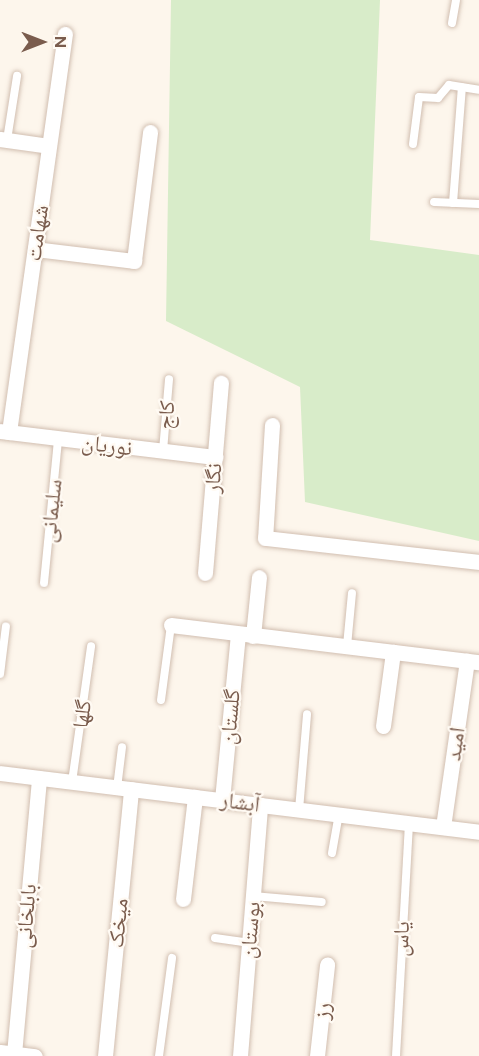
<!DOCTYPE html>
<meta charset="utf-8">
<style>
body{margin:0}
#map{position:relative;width:479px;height:1056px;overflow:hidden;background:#fdf6ec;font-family:Figtree,"Noto Naskh Arabic",sans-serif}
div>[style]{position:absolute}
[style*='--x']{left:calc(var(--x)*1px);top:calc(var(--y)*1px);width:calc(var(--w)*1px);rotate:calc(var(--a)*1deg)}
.green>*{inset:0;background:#d8ecc9}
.roads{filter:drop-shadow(0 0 2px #d1beb0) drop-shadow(0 0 2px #d1beb0)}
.service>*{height:8px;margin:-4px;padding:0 4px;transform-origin:4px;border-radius:4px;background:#fff}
.minor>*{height:15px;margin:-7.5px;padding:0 7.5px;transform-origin:7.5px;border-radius:7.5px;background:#fff}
span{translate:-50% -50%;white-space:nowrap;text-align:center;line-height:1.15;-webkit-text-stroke:4.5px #fffaf3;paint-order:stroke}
.street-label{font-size:22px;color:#7a5c4d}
.north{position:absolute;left:12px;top:12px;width:60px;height:60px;-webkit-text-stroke:4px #fffaf3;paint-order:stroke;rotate:90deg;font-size:16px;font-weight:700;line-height:24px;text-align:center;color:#7a5c4d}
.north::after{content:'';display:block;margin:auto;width:21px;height:27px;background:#7a5c4d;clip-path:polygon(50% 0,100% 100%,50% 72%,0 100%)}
</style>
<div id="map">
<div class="green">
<i style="clip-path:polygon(171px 0,380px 0,370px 240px,479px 255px,479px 541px,305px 502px,300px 387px,166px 321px)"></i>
</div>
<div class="roads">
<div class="service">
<i style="--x:452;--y:23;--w:23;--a:-80"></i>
<i style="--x:7;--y:140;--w:65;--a:-81.1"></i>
<i style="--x:413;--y:144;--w:47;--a:-82.7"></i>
<i style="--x:419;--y:97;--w:19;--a:3"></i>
<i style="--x:438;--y:98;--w:17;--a:-50"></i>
<i style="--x:449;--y:85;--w:30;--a:9"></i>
<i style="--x:434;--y:202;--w:45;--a:2.5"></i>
<i style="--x:453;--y:203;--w:116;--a:-85.6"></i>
<i style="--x:163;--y:451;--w:72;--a:-85.2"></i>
<i style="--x:44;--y:583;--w:145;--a:-84.4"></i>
<i style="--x:347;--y:646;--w:53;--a:-84.6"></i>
<i style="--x:0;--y:674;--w:48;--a:-82.9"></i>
<i style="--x:161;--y:700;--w:76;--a:-82.4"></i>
<i style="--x:72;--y:782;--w:137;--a:-82"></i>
<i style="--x:117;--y:788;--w:41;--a:-83"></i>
<i style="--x:299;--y:810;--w:96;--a:-85.2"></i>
<i style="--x:332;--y:853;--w:39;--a:-80"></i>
<i style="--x:253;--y:896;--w:69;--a:5"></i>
<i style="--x:215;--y:938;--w:34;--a:8"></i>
<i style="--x:159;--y:1056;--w:99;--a:-82.4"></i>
<i style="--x:396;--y:1056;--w:233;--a:-86.8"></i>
</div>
<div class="minor">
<i style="--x:0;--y:139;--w:49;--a:8.1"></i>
<i style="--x:35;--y:249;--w:100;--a:6.9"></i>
<i style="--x:134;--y:261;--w:130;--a:-82.9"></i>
<i style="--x:272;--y:425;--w:113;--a:93.5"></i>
<i style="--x:265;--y:538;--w:215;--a:6.4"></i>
<i style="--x:0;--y:431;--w:217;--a:6.9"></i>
<i style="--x:9;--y:432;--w:402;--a:-82"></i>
<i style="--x:205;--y:573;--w:191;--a:-85.2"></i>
<i style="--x:171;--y:625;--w:310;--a:6.9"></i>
<i style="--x:253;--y:636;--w:59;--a:-84.2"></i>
<i style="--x:383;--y:726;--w:75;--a:-82.3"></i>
<i style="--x:0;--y:773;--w:483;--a:7"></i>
<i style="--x:222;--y:800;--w:167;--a:-84.5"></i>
<i style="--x:443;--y:827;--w:168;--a:-81.8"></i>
<i style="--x:183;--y:899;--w:103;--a:-83.3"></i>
<i style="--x:0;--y:1052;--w:35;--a:7"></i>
<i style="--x:14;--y:1054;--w:277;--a:-84.8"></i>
<i style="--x:105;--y:1056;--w:268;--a:-84.4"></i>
<i style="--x:240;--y:1056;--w:252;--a:-85.4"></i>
<i style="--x:317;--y:1056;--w:92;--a:-83.7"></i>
</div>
</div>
<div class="street-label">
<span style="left:37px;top:233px;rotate:-82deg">شهامت</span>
<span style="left:166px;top:415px;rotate:-85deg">کاج</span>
<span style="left:107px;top:445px;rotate:7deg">نوریان</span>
<span style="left:213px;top:478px;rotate:-85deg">نگار</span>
<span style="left:51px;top:511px;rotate:-84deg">سلیمانی</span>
<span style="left:82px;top:714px;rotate:-82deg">گلها</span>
<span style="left:230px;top:717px;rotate:-85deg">گلستان</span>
<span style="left:455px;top:744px;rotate:-82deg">امید</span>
<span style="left:240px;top:802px;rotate:7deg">آبشار</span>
<span style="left:26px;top:916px;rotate:-85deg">بابلخانی</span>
<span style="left:118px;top:923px;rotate:-84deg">میخک</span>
<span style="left:250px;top:930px;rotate:-85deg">بوستان</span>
<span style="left:401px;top:939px;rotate:-88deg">یاس</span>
<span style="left:322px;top:1011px;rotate:-84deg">رز</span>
</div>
<div class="north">N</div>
</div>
